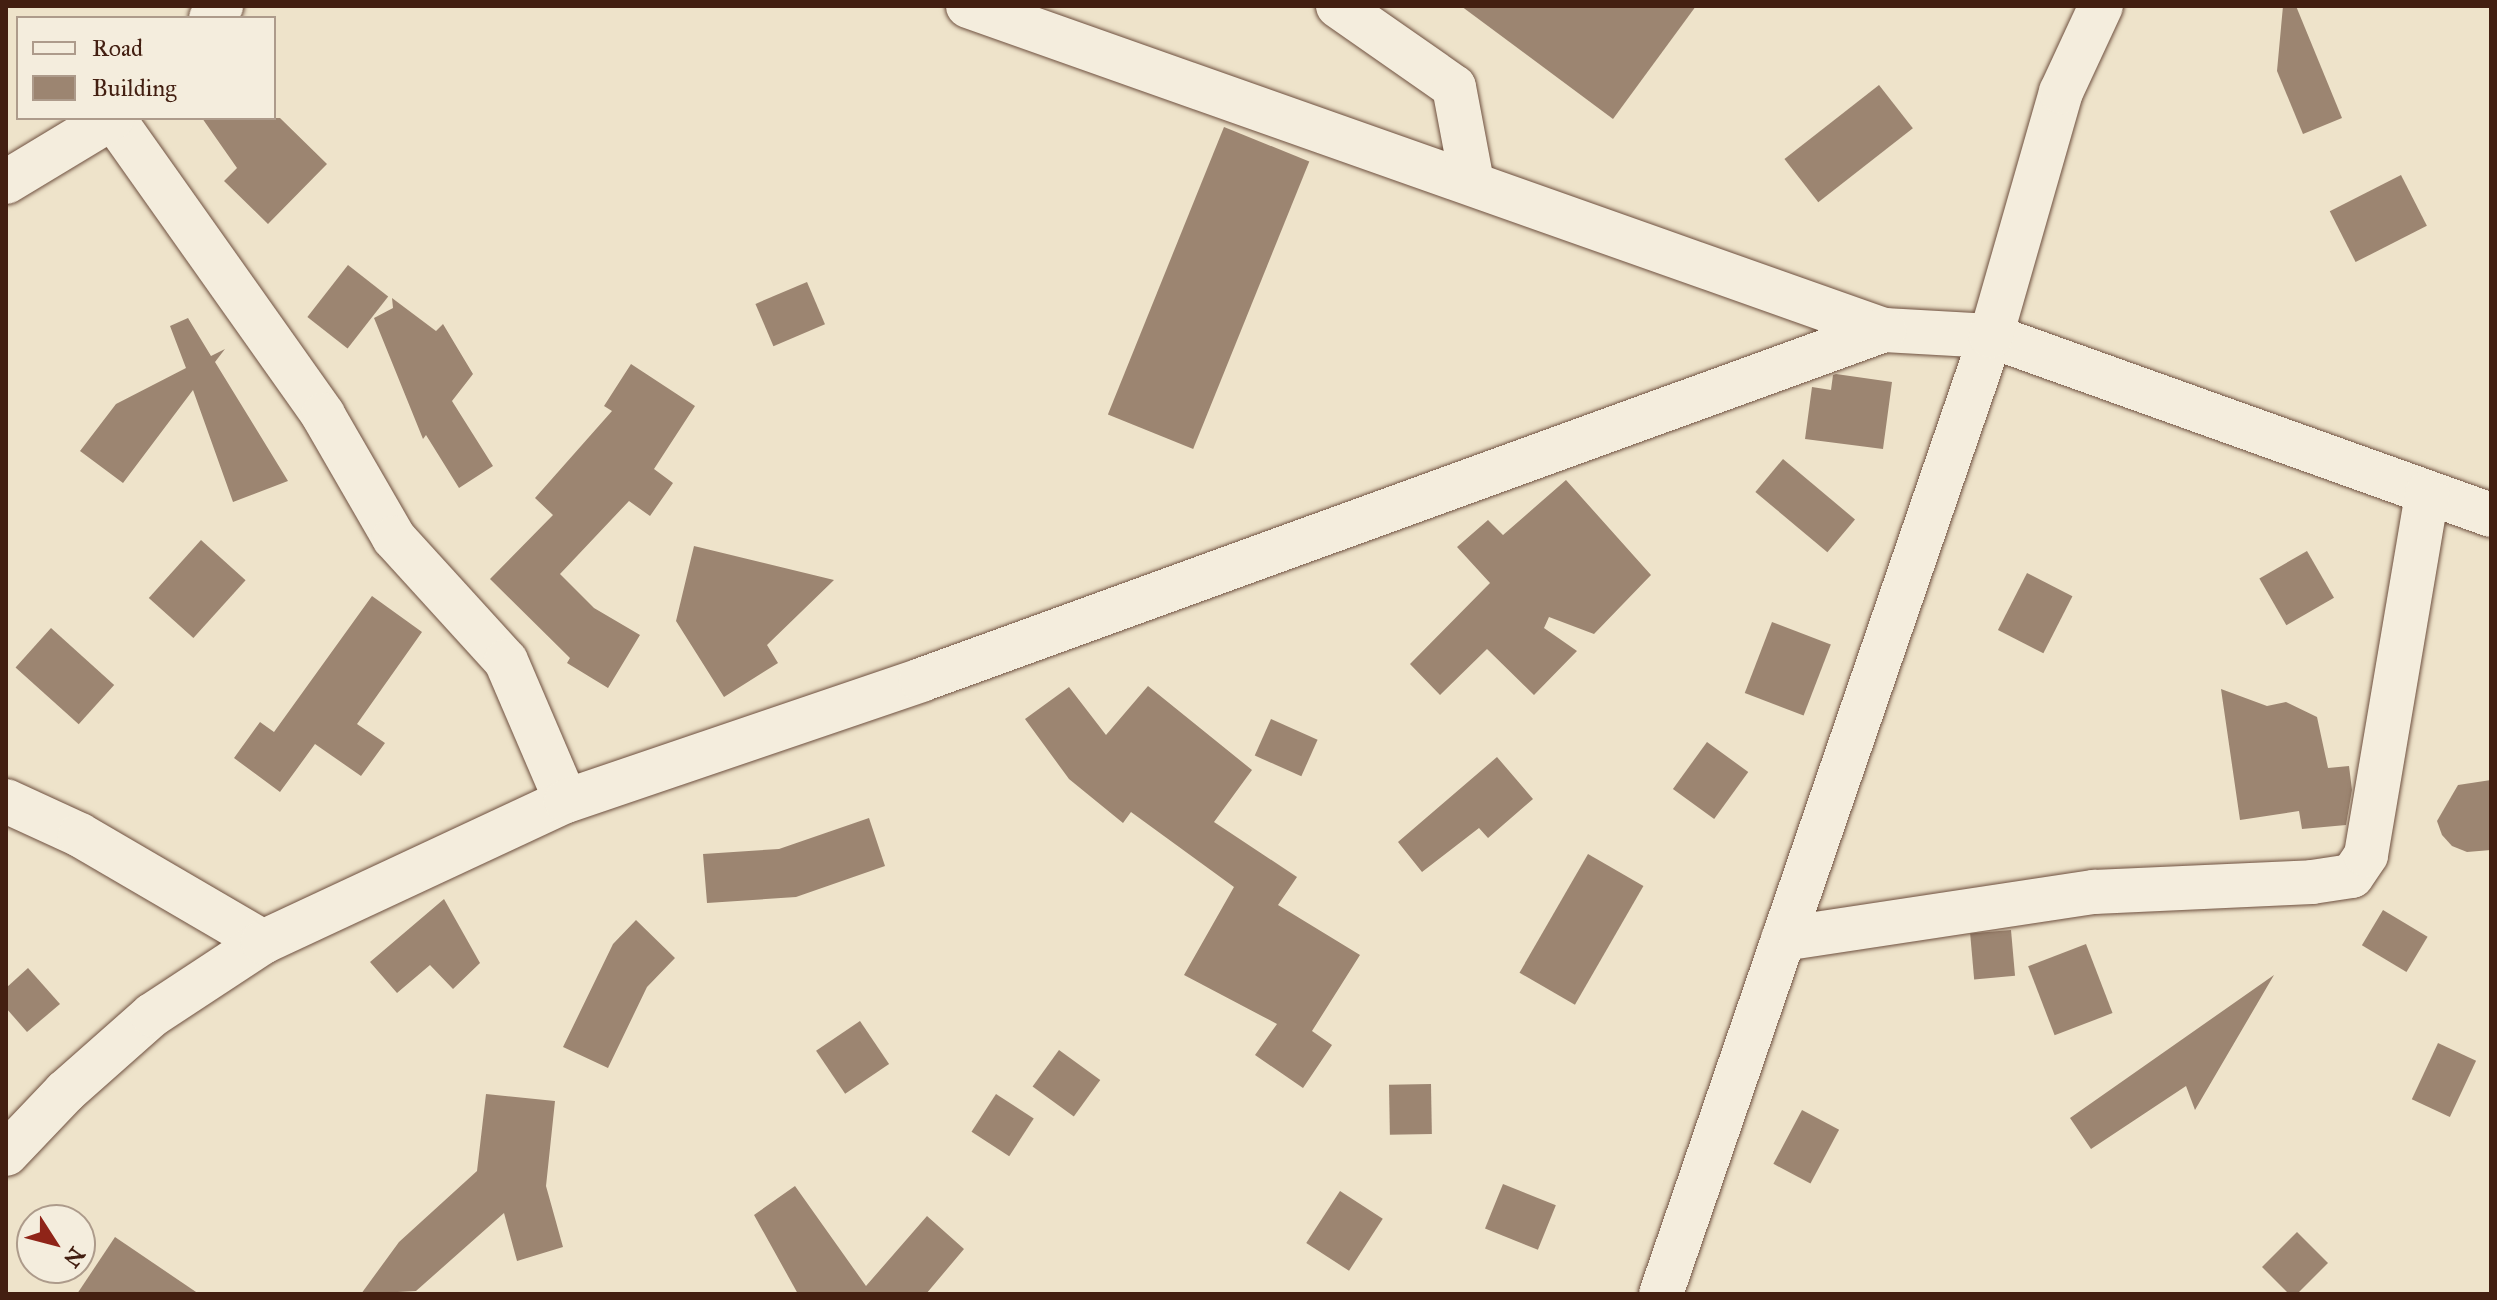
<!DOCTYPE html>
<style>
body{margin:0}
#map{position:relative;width:2497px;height:1300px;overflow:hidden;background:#eee3ca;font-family:"IM FELL Great Primer",serif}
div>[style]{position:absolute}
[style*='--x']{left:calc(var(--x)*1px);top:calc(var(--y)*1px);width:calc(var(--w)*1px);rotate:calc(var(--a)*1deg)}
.building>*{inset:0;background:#9c8571;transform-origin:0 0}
.roads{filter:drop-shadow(0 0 2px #6e503f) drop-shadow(0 0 2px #6e503f)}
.street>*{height:44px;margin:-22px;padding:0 22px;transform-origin:22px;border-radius:22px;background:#f4eddd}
span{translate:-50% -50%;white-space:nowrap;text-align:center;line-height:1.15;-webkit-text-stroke:6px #f4eddd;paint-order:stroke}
.frame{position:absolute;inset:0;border:8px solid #431f11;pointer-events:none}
.legend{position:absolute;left:16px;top:16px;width:260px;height:104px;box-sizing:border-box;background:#f4eddd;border:2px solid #ad9b8b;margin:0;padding:10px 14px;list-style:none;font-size:24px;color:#431f11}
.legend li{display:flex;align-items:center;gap:16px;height:40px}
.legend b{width:40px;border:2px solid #ad9b8b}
.north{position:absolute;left:16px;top:1204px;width:80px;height:80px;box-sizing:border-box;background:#f4eddd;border:2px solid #ad9b8b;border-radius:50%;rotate:126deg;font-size:22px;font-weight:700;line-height:32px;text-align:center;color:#431f11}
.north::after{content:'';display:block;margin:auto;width:28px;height:36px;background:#8f2418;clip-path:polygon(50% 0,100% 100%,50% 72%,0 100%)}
</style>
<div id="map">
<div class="building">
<i style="clip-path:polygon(1461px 6px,1696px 6px,1613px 119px)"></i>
<i style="clip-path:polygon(2283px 6px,2296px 6px,2342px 118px,2303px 134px,2277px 71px)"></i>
<i style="left:1879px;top:85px;width:55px;height:120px;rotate:52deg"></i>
<i style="clip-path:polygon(202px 118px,280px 118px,327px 164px,268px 224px,224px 181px,237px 168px)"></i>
<i style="left:1224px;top:127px;width:92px;height:310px;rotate:22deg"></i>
<i style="left:2401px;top:175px;width:57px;height:80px;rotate:63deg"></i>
<i style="left:348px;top:265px;width:51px;height:66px;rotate:38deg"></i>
<i style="left:807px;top:282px;width:46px;height:56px;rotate:67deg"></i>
<i style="clip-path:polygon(392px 298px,436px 331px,443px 324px,473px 374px,452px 401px,493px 466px,459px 488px,426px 435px,423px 439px,374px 318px,393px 308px)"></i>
<i style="clip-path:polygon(188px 318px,211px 356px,225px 349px,215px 362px,288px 481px,233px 502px,193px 390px,123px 483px,80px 451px,116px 404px,186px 368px,170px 326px)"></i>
<i style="clip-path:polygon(631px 364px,695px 406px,654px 469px,673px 483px,650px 516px,629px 501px,560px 574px,594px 608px,640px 635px,608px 688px,567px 663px,570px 658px,490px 579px,553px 515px,535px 498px,612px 411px,604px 406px)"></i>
<i style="clip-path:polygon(1836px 374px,1892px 382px,1883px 449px,1805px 439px,1812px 387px,1831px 390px,1833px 375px)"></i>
<i style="left:1783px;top:459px;width:94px;height:43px;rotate:40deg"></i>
<i style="clip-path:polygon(1566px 480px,1651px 575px,1594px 634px,1549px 617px,1544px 628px,1577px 651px,1534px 695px,1487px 649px,1440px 695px,1410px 664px,1490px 583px,1457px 547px,1488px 520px,1503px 535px)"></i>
<i style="left:201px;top:540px;width:60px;height:78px;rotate:42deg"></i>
<i style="clip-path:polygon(694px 546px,834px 580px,767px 645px,778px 663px,724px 697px,676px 621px)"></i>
<i style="left:2307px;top:551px;width:54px;height:55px;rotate:60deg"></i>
<i style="left:2027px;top:573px;width:51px;height:64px;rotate:27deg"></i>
<i style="clip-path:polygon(372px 596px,422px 632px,357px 724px,385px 743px,361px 776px,315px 744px,280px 792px,234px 758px,260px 722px,274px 732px)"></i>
<i style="left:1772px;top:622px;width:63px;height:76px;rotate:21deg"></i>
<i style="left:51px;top:628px;width:85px;height:53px;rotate:42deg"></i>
<i style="clip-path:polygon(1148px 686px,1252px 770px,1214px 822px,1297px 877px,1278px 905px,1360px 955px,1312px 1031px,1332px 1045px,1303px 1088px,1255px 1055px,1277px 1024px,1184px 975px,1234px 887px,1131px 812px,1123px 823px,1069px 779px,1025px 719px,1069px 687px,1106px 735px)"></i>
<i style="clip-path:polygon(2221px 689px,2267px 706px,2286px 702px,2317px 717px,2328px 768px,2349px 766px,2352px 790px,2346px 825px,2302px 829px,2299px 811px,2240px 820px)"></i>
<i style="left:1271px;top:719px;width:51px;height:40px;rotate:24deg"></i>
<i style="left:1707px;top:742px;width:51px;height:58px;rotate:36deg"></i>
<i style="clip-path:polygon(1497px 757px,1533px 799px,1488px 838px,1479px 828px,1422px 872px,1398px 842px)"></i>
<i style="clip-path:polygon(2491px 780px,2491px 850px,2467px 852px,2452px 846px,2442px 835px,2437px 821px,2458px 785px)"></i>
<i style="clip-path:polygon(869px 818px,885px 866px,796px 897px,707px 903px,703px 854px,779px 849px)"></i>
<i style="left:1588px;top:854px;width:64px;height:137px;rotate:30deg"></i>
<i style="clip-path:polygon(444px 899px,480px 963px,453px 989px,430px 965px,397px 993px,370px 962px)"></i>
<i style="left:2383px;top:910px;width:52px;height:41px;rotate:31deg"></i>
<i style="clip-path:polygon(636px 920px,675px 958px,647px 987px,608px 1068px,563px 1047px,613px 944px)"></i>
<i style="left:2011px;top:930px;width:46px;height:41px;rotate:85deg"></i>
<i style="left:2086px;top:944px;width:74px;height:62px;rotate:69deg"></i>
<i style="clip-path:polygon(28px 968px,60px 1004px,27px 1032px,6px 1008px,6px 988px)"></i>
<i style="clip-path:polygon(2274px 975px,2195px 1110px,2186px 1086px,2091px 1149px,2070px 1118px)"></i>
<i style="left:860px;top:1021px;width:52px;height:53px;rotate:56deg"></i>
<i style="left:2438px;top:1043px;width:42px;height:62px;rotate:25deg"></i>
<i style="left:1059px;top:1050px;width:51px;height:45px;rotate:36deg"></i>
<i style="left:1431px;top:1084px;width:50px;height:42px;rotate:89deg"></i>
<i style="clip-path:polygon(486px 1094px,555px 1101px,546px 1186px,563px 1247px,517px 1261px,504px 1213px,416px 1291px,361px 1294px,399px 1242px,477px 1171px)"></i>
<i style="left:996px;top:1094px;width:45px;height:45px;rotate:33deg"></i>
<i style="left:1802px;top:1110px;width:42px;height:61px;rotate:28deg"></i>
<i style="left:1503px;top:1184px;width:57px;height:48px;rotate:22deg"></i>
<i style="clip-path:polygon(795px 1186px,866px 1286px,927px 1216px,964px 1249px,926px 1294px,798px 1294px,754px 1215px)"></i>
<i style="left:1340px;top:1191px;width:51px;height:62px;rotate:33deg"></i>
<i style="clip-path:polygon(2297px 1232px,2328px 1263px,2297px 1294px,2289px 1294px,2262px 1267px)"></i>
<i style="clip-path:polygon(115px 1237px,199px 1294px,77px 1294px)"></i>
</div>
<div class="roads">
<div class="street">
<i style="--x:968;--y:6;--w:972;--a:19.48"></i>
<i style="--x:1884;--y:330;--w:107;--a:3.2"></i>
<i style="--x:1991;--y:336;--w:531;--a:19.7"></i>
<i style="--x:1338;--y:6;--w:141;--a:34.9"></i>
<i style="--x:1454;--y:87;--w:97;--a:79.3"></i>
<i style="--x:211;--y:18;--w:16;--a:-50"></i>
<i style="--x:113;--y:118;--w:364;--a:54.7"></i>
<i style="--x:323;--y:415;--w:142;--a:60"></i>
<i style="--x:394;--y:538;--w:166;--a:47.7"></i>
<i style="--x:506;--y:661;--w:152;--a:66.8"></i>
<i style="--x:6;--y:182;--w:124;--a:-31.1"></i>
<i style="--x:6;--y:801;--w:81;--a:24.7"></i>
<i style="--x:80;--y:835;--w:212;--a:30.3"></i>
<i style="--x:1783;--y:939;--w:315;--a:-8.6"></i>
<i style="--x:2094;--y:892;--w:218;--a:-2.6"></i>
<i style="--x:2312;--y:882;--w:40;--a:-8.5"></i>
<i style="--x:2352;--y:876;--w:25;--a:-56"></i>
<i style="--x:2366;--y:855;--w:367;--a:-80.4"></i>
<i style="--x:6;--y:1154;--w:86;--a:-46.4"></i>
<i style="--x:65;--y:1092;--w:116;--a:-41.5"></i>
<i style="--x:152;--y:1015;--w:133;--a:-33.3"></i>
<i style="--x:263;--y:942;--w:334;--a:-25"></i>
<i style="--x:566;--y:801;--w:375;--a:-18.8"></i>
<i style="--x:921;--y:680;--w:1025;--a:-19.97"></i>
<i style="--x:1661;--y:1294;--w:1013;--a:-70.99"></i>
<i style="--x:1991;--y:336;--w:254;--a:-74"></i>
<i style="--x:2061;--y:92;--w:95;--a:-65.1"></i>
</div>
</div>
<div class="frame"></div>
<ul class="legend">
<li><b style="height:10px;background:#f4eddd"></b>Road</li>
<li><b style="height:22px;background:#9c8571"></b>Building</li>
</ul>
<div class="north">N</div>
</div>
